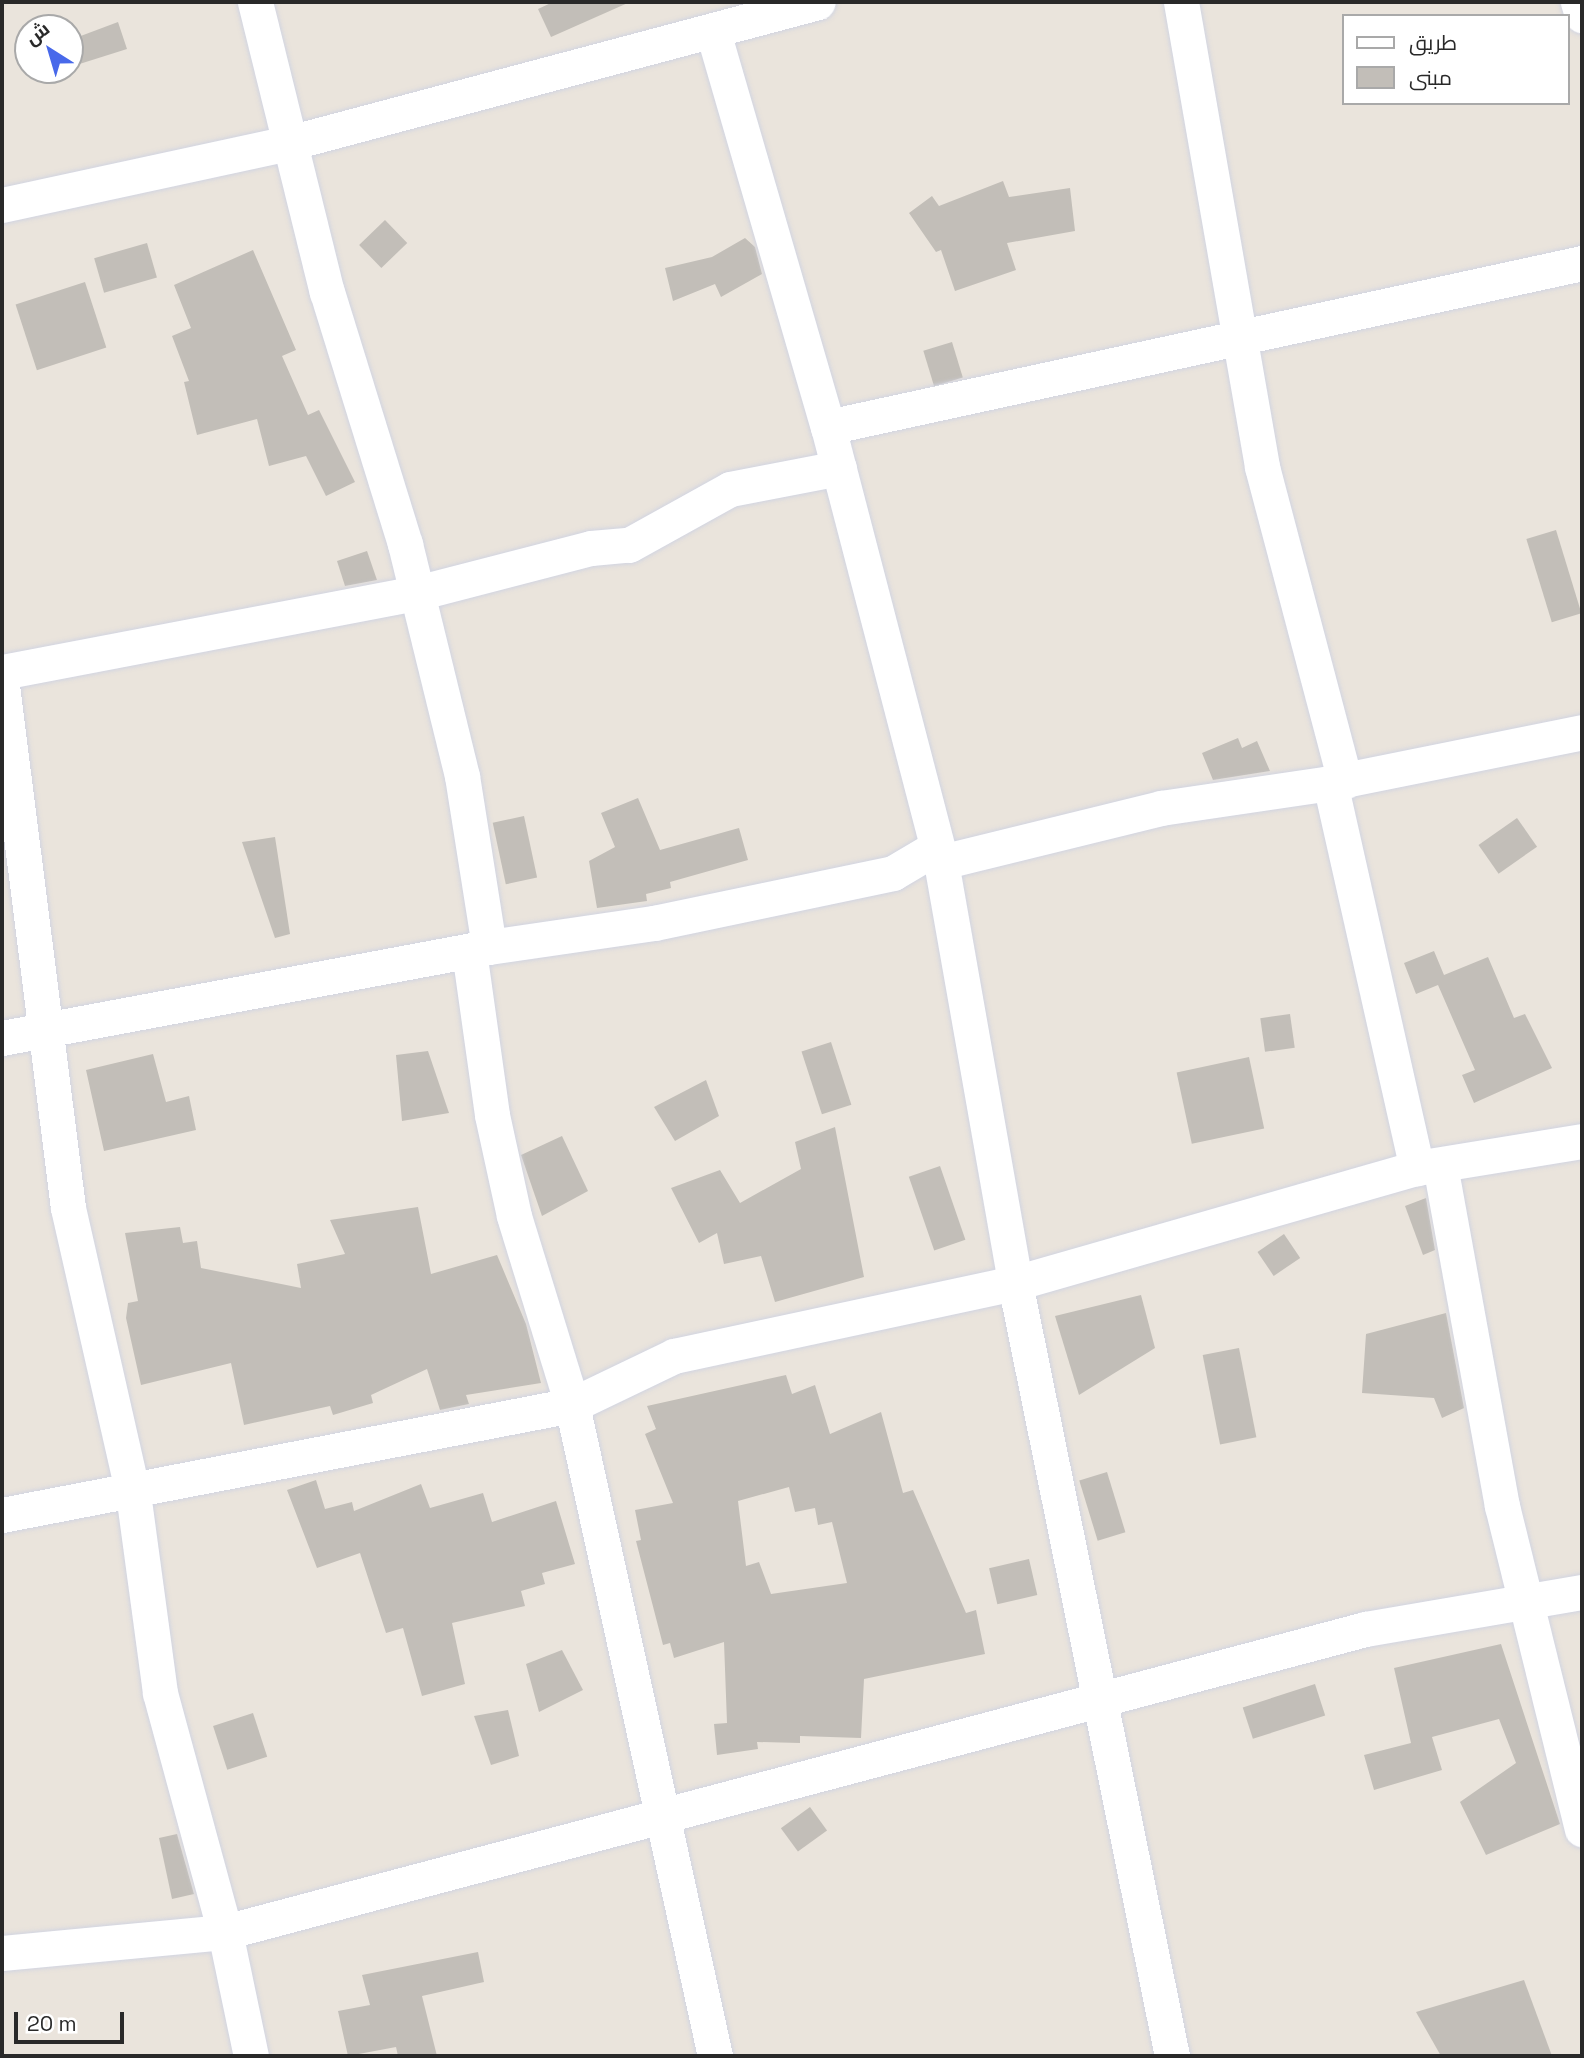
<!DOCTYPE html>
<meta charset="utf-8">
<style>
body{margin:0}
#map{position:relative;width:1584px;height:2058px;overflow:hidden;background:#eae4dc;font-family:"Space Grotesk",Cairo,sans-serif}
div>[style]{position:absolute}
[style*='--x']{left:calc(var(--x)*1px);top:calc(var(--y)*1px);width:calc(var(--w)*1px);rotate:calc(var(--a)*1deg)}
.building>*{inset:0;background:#c2beb8;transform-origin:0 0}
.roads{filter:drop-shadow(0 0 2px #d1d4e1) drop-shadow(0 0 2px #d1d4e1)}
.street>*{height:35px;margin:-17.5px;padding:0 17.5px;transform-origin:17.5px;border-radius:17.5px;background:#fff}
span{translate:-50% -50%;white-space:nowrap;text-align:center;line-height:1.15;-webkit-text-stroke:7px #fff;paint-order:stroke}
.frame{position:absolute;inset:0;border:4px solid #292929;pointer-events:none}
.legend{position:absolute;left:1342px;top:14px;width:228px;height:91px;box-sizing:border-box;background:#fff;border:2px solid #a9a9a9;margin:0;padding:9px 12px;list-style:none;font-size:21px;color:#292929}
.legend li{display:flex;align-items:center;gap:14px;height:35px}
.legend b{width:35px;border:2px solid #a9a9a9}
.north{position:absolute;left:14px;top:14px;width:70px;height:70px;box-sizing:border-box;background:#fff;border:2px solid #a9a9a9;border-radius:50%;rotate:323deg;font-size:19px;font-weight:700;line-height:28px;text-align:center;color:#292929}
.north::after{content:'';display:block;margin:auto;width:24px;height:32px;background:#4869ea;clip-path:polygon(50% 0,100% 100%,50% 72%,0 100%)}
.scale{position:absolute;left:14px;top:2012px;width:110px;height:32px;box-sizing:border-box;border:4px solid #292929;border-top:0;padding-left:9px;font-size:21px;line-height:24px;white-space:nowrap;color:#292929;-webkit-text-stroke:5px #fff;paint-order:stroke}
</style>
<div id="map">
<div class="building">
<i style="clip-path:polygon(553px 2px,630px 2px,551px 37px,538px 9px)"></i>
<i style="clip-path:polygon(118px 22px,127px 49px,70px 67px,70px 40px)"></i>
<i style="clip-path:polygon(1003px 181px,1009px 197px,1070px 188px,1075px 231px,1007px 243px,1016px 270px,955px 291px,941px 250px,936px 252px,909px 213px,932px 196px,939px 206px)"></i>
<i style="left:385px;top:220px;width:32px;height:36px;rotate:46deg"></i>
<i style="clip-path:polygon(745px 238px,755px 247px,762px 274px,721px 297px,715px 284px,673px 301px,665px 268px,712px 257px)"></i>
<i style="left:147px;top:243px;width:36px;height:55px;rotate:74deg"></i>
<i style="clip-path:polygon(253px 250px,296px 350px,282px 356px,308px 415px,319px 410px,355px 482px,326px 496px,306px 456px,269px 466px,257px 419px,197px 435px,184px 382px,189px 381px,172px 336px,191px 328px,174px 285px)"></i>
<i style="left:85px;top:282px;width:69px;height:73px;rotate:72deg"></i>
<i style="left:952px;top:342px;width:37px;height:30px;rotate:73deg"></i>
<i style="left:1556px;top:530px;width:87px;height:31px;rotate:73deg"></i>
<i style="clip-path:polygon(367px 551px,377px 580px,345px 586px,337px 561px)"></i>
<i style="clip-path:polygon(1238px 738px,1242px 748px,1257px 741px,1270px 771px,1213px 780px,1202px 753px)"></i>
<i style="clip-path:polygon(638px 798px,660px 850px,739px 828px,748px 860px,670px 882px,671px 888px,646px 894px,647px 901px,597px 908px,589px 861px,615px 847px,601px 813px)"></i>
<i style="left:524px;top:816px;width:63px;height:32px;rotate:78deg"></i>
<i style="left:1517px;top:818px;width:35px;height:47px;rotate:55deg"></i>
<i style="clip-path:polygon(275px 837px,290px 934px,275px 938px,242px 842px)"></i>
<i style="clip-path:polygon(1434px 951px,1444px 975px,1488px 957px,1514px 1018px,1525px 1014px,1552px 1068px,1474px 1103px,1462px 1075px,1475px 1070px,1438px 985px,1416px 994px,1404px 963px)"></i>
<i style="left:1290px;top:1014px;width:34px;height:30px;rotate:82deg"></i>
<i style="left:831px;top:1042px;width:66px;height:31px;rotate:72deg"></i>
<i style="clip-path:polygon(428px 1051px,449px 1113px,402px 1121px,396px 1055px)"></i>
<i style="clip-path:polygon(153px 1054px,166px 1102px,189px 1096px,196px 1130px,104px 1151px,86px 1070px)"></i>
<i style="left:1249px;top:1057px;width:73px;height:74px;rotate:78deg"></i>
<i style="clip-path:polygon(706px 1080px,719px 1116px,675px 1141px,654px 1107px)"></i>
<i style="clip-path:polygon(835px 1127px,864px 1277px,775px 1302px,761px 1256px,724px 1264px,717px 1233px,699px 1243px,671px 1188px,720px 1170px,740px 1203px,801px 1169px,795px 1142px)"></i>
<i style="clip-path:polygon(562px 1136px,588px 1191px,542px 1216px,521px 1155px)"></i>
<i style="left:940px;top:1166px;width:78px;height:33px;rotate:71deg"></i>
<i style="clip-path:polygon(1426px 1198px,1435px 1250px,1423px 1255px,1405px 1206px)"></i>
<i style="clip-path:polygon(418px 1207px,431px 1274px,497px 1255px,526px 1324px,541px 1383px,466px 1395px,469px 1404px,440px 1410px,427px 1369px,371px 1395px,373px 1403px,333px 1415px,330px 1406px,244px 1425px,231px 1363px,141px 1385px,126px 1318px,128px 1303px,138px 1301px,125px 1233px,180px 1227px,183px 1243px,197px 1241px,201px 1268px,301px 1288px,297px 1264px,345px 1254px,330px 1220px)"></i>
<i style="left:1284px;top:1234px;width:29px;height:32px;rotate:56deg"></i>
<i style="clip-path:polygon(1141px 1295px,1155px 1348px,1079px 1395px,1055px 1316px)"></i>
<i style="clip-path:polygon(1446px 1313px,1464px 1408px,1442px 1418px,1434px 1398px,1362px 1393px,1366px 1334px)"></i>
<i style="left:1239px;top:1348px;width:91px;height:37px;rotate:79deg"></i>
<i style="clip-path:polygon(evenodd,786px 1375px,792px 1394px,815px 1385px,830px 1434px,881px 1412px,903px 1493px,913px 1490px,966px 1613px,976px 1610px,985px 1654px,864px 1679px,861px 1738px,800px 1736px,800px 1743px,757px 1742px,758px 1749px,717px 1755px,714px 1724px,727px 1723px,724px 1642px,674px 1658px,670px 1643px,663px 1645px,636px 1541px,641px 1540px,635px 1510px,673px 1503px,645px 1434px,656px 1429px,647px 1406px,786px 1375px,789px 1487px,795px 1512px,815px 1508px,818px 1525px,832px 1522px,847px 1583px,771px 1594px,759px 1562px,746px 1566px,738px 1501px,789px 1487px)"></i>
<i style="left:1107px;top:1472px;width:63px;height:29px;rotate:73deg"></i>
<i style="clip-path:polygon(316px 1480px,325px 1509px,352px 1502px,354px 1511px,421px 1484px,430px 1508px,483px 1493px,492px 1522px,556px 1501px,575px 1564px,542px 1573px,545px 1584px,521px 1591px,525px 1606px,452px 1623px,465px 1684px,422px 1696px,403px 1628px,386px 1633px,360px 1553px,317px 1568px,287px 1490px)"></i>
<i style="left:1029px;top:1559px;width:37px;height:41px;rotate:77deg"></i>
<i style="clip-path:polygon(1501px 1644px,1560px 1824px,1486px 1855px,1460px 1802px,1516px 1763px,1499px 1719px,1432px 1737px,1442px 1770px,1374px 1790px,1364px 1755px,1411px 1743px,1394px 1668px)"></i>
<i style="clip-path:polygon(562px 1650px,583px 1690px,539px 1712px,526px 1664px)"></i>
<i style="left:1315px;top:1684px;width:33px;height:76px;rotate:72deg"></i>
<i style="clip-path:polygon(508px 1710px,519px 1756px,491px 1765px,474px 1716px)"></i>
<i style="left:253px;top:1713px;width:46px;height:42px;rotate:72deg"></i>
<i style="left:810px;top:1807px;width:29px;height:36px;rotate:54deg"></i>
<i style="clip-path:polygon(177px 1834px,194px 1894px,172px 1899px,159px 1838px)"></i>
<i style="clip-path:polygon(478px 1952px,484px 1982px,422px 1996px,437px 2056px,398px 2056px,396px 2047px,348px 2056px,338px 2011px,370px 2005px,362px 1975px)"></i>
<i style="clip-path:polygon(1524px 1980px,1552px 2056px,1441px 2056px,1416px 2012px)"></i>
</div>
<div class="roads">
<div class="street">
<i style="--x:255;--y:2;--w:299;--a:76.1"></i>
<i style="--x:327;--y:292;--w:264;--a:72.8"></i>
<i style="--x:405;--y:544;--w:239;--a:76.2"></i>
<i style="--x:462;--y:776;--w:173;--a:81"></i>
<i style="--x:1181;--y:2;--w:472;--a:80.1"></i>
<i style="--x:1262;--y:467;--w:325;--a:75.2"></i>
<i style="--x:1578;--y:2;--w:14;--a:73"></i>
<i style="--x:713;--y:32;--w:411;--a:73.8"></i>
<i style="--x:828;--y:427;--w:449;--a:75.4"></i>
<i style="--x:941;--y:862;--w:427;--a:80"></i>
<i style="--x:1015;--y:1283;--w:789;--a:78.52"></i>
<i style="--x:2;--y:205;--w:294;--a:-12.2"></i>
<i style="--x:289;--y:143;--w:547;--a:-14.92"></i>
<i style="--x:828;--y:427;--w:772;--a:-12.27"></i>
<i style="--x:2;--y:672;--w:422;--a:-10.8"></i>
<i style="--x:417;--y:593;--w:180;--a:-14.5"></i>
<i style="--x:591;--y:548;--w:38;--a:-5"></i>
<i style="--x:629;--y:545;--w:115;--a:-29"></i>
<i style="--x:730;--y:489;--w:111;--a:-10.9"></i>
<i style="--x:2;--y:686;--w:526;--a:82.79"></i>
<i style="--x:68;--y:1208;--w:292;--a:77.2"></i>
<i style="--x:133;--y:1493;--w:202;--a:82.3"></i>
<i style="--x:160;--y:1693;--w:248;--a:74.8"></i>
<i style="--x:225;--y:1932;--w:127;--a:78.2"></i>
<i style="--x:1330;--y:783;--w:395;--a:77.3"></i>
<i style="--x:941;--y:862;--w:227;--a:-13.8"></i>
<i style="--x:1161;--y:808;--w:171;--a:-8.4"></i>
<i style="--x:1330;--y:783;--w:257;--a:-11.4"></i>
<i style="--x:469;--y:951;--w:166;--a:82"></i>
<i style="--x:492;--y:1115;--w:103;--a:77.7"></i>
<i style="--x:514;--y:1216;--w:198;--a:72.9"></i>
<i style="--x:572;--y:1405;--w:667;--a:77.61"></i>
<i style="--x:2;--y:1038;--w:495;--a:-10.6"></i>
<i style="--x:489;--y:947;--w:167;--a:-8.3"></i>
<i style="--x:654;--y:923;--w:244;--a:-11.8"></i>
<i style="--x:893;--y:873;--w:51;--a:-30.6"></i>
<i style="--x:1440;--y:1165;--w:347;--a:79.7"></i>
<i style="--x:1502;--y:1506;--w:333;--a:76.1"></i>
<i style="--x:2;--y:1515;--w:581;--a:-10.92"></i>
<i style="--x:572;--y:1405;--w:113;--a:-25.7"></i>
<i style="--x:674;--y:1356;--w:349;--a:-12.1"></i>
<i style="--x:1015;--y:1283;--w:418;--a:-16"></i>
<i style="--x:1417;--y:1168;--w:167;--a:-9.3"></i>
<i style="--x:2;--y:1953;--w:224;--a:-5.4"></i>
<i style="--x:225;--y:1932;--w:1180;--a:-14.88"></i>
<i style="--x:1365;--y:1629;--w:220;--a:-9.7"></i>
</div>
</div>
<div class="frame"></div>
<ul class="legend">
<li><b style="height:9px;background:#fff"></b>طريق</li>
<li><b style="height:19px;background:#c2beb8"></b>مبنى</li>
</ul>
<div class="north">ش</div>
<div class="scale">20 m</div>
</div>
